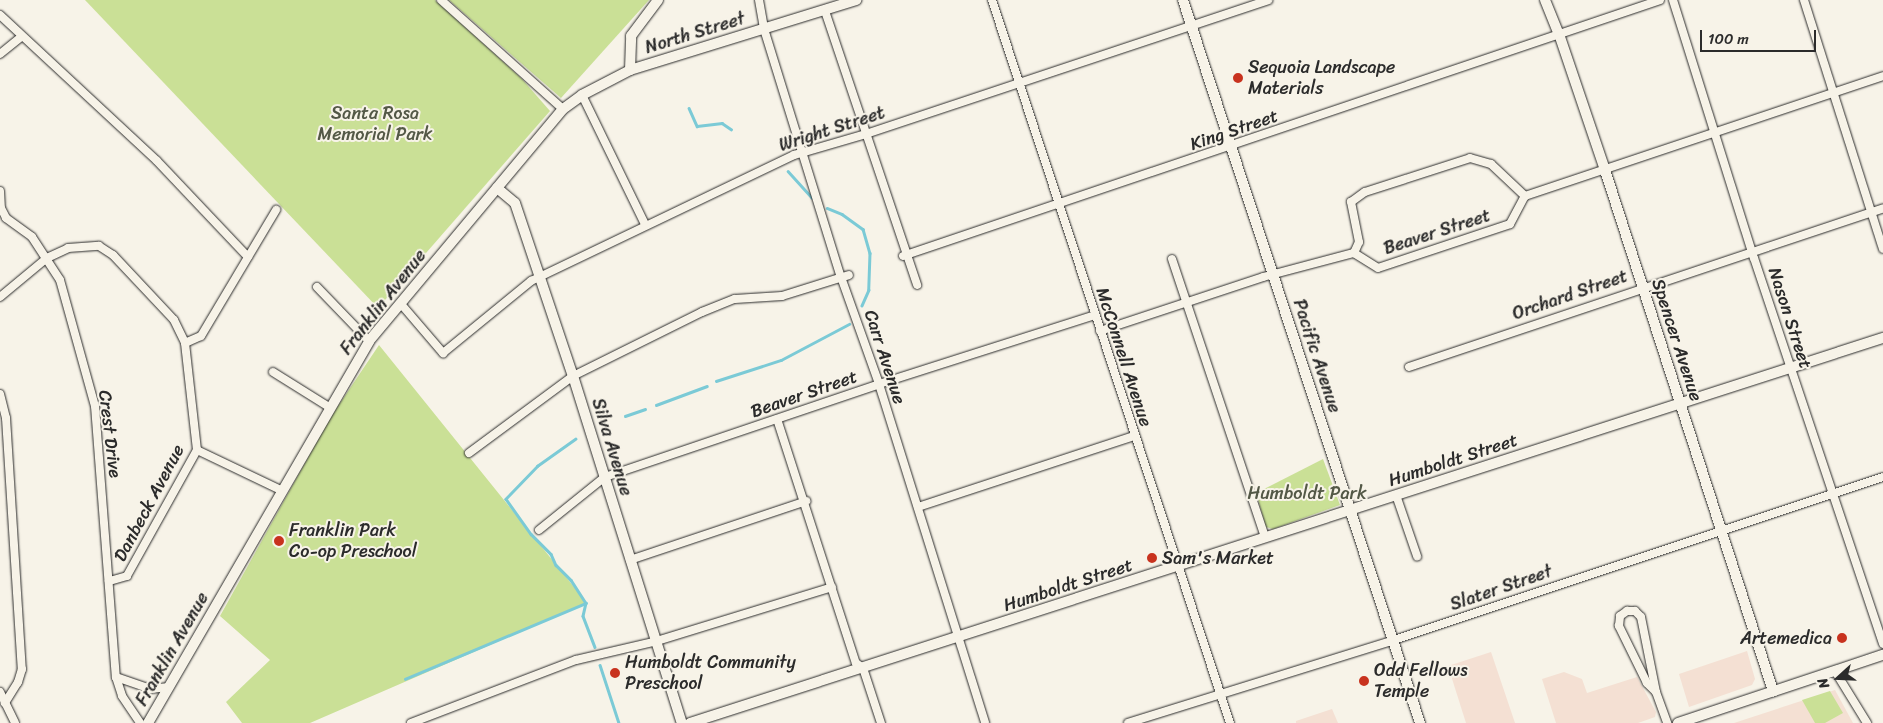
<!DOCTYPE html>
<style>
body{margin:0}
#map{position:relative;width:1883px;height:723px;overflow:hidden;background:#f7f3e8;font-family:Sriracha,sans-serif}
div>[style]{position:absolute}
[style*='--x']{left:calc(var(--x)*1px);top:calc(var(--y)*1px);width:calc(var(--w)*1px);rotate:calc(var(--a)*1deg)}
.built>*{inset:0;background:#f4e0d3}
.green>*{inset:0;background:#cae096}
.stream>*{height:2.5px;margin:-1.25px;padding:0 1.25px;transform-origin:1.25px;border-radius:1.25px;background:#7bcad6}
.roads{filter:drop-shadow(0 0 1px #2b2b2b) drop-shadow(0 0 1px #2b2b2b)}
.street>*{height:8px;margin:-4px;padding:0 4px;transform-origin:4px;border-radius:4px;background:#f7f3e8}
.secondary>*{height:10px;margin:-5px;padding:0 5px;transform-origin:5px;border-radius:5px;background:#f7f3e8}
.dots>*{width:14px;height:14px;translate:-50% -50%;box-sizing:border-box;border:2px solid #f7f3e8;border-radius:50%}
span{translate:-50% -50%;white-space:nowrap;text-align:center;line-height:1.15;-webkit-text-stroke:4px #f7f3e8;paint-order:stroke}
.street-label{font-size:18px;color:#2b2b2b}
.poi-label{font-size:18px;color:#2b2b2b}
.left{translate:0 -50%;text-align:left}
.right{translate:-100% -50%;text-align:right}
.park-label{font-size:18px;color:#535846}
.north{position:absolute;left:1813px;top:653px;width:50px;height:50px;-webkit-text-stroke:4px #f7f3e8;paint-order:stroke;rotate:250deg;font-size:14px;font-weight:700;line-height:20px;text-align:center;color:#2b2b2b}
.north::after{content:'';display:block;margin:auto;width:18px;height:22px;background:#2b2b2b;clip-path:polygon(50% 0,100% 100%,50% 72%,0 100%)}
.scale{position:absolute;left:1700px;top:30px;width:116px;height:22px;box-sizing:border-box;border:2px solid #2b2b2b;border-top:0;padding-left:6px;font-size:15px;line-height:18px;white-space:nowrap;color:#2b2b2b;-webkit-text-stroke:4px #f7f3e8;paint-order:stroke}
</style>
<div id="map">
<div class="built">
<i style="clip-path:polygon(1747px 651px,1755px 679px,1752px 685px,1689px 707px,1679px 674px)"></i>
<i style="clip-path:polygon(1491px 652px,1515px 723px,1466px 723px,1448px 666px)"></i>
<i style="clip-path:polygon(1564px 672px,1582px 679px,1587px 693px,1637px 677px,1656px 712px,1655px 717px,1638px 723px,1556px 723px,1542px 679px)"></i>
<i style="clip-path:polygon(1835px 690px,1853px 723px,1734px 723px)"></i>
<i style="clip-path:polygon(1332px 709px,1338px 723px,1296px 723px,1296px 721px)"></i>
</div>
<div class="green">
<i style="clip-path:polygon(85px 0,435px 0,522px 79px,550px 111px,378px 308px)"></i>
<i style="clip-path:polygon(449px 0,649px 0,561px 98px)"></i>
<i style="clip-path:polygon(379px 345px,587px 603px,310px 723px,242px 723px,226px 702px,270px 660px,220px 616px,330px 418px)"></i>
<i style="clip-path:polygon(1323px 459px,1340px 505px,1273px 529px,1266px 527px,1256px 493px)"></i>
<i style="clip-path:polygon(1830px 691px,1843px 713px,1825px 723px,1815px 723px,1802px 700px)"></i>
</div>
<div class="stream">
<i style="--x:689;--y:108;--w:20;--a:66"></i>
<i style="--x:697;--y:126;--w:25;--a:-7"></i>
<i style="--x:722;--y:123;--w:11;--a:34"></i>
<i style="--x:788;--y:171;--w:36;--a:48"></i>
<i style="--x:827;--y:208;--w:16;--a:22"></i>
<i style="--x:842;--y:214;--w:26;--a:36"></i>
<i style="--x:863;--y:229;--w:25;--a:74"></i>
<i style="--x:870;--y:253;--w:37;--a:92"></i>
<i style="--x:869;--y:290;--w:17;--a:114"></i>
<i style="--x:716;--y:381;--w:68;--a:-17.9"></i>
<i style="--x:781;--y:360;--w:77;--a:-27.9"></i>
<i style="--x:656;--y:405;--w:54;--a:-20.4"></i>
<i style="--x:625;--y:416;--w:21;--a:-19"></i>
<i style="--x:576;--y:439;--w:47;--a:144.6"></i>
<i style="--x:538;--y:466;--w:46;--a:134.1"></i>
<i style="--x:506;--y:499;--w:43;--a:54.5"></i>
<i style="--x:531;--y:534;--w:28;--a:45"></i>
<i style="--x:551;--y:554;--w:12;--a:66"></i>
<i style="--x:556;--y:565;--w:21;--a:45"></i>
<i style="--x:571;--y:580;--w:27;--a:57"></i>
<i style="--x:586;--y:603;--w:13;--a:103"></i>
<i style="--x:583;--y:616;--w:33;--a:69"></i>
<i style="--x:600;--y:665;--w:61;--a:71.9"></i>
<i style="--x:405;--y:679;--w:196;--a:-22.8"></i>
</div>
<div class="roads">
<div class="street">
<i style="--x:441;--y:0;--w:164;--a:41.8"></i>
<i style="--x:759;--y:0;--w:29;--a:80"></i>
<i style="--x:764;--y:29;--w:260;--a:72.8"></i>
<i style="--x:841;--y:277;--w:114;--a:70.4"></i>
<i style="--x:879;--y:384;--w:355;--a:72.6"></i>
<i style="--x:992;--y:0;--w:761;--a:71.78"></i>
<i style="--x:1673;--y:0;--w:270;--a:72.6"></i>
<i style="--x:1754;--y:258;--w:407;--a:71.5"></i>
<i style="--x:1804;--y:0;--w:261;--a:72.4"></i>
<i style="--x:825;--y:11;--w:289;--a:71.4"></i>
<i style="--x:0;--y:15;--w:214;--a:42.9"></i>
<i style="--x:157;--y:161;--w:132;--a:46.5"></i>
<i style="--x:0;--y:54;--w:28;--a:-39"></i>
<i style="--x:582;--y:95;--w:144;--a:64"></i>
<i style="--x:0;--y:191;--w:17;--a:87"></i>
<i style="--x:1;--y:208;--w:11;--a:63"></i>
<i style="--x:6;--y:218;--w:32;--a:36"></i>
<i style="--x:32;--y:237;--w:51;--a:56.9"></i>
<i style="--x:60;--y:280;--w:131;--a:74.5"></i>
<i style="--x:95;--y:406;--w:272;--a:85.6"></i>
<i style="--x:116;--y:677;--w:20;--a:72"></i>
<i style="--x:122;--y:696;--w:32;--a:56"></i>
<i style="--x:1354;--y:253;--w:12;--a:-66"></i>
<i style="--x:1359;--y:242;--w:41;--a:-101.3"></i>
<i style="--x:1351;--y:202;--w:17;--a:-36"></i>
<i style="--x:1365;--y:192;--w:110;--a:-17.9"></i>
<i style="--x:1470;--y:158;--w:22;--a:16"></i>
<i style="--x:1491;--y:164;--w:47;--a:43.3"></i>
<i style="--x:903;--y:256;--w:799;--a:-18.68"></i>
<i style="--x:1172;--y:259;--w:293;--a:71.5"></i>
<i style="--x:317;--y:287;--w:75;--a:46.1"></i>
<i style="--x:0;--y:297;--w:61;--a:-39.7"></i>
<i style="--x:47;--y:258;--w:23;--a:-25"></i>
<i style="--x:68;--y:248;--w:31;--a:-4"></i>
<i style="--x:99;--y:246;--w:17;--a:33"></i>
<i style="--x:113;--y:255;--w:89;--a:46.8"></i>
<i style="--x:174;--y:320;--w:25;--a:64"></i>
<i style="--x:185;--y:343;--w:108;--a:83.6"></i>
<i style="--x:197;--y:450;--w:144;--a:119.1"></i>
<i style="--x:127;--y:576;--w:19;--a:164"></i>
<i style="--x:401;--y:304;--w:65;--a:49.4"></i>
<i style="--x:443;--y:353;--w:114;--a:-39.3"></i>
<i style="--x:531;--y:281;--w:292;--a:-25.6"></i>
<i style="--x:794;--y:155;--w:75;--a:-16.3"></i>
<i style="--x:866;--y:134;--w:424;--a:-18.4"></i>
<i style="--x:1100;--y:331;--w:172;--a:-18.3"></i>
<i style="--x:1263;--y:277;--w:94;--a:-14.8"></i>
<i style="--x:1354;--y:253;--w:28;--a:32"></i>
<i style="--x:1378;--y:268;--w:139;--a:-18.4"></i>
<i style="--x:1510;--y:224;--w:32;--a:-62"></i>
<i style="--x:1525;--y:196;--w:378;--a:-18.5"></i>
<i style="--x:185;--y:343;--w:17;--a:-24"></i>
<i style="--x:201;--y:336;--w:147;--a:-59.2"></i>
<i style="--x:1409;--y:367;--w:500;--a:-18.5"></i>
<i style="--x:273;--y:372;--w:66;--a:32"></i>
<i style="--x:0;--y:394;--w:25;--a:76"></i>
<i style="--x:6;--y:418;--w:252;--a:86.4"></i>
<i style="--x:22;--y:669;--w:14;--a:107"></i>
<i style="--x:18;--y:682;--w:25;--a:122"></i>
<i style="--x:777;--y:419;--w:256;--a:72.1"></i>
<i style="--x:856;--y:663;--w:9;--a:36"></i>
<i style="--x:863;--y:668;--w:58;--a:71.9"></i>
<i style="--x:197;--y:450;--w:93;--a:25.5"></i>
<i style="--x:469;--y:453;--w:129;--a:-36.5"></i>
<i style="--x:573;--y:376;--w:144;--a:-26.4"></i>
<i style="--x:702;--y:312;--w:35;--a:-22"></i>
<i style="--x:735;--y:299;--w:47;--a:-3.7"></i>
<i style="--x:782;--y:296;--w:70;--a:-17.4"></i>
<i style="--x:1396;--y:495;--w:65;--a:71"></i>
<i style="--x:918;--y:507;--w:227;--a:-18.2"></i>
<i style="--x:539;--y:530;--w:85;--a:-38.8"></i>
<i style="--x:605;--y:477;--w:289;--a:-18.7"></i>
<i style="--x:879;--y:384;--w:227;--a:-17.7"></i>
<i style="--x:630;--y:560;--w:186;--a:-18.5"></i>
<i style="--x:1835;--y:671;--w:61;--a:58.4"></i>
<i style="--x:116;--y:677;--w:36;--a:19"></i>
<i style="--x:150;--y:689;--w:19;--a:-6"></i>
<i style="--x:0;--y:692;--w:34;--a:64"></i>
<i style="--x:1656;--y:692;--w:13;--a:-135"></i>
<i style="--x:1647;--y:683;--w:64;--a:-116.2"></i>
<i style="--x:1619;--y:626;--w:10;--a:-84"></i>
<i style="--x:1620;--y:616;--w:9;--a:-36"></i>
<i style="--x:1627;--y:611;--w:8;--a:0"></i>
<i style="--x:1635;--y:611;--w:8;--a:45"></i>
<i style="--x:1641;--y:617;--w:76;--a:78.7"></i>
<i style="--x:1656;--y:692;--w:33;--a:70"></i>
<i style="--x:411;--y:723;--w:177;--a:-20.9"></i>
<i style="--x:576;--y:660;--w:83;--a:-13.2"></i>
<i style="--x:657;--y:641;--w:183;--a:-17.1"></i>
<i style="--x:1128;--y:723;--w:279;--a:-17.3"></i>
<i style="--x:1394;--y:640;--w:515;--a:-18.43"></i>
</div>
<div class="secondary">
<i style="--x:1183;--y:0;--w:761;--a:71.85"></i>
<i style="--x:1545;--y:0;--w:37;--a:68"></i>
<i style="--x:1559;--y:34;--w:140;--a:71.3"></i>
<i style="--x:1604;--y:167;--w:551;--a:72.12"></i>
<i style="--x:630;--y:70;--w:34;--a:-88"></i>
<i style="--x:631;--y:36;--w:45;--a:-53.1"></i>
<i style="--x:497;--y:188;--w:23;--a:40"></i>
<i style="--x:515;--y:203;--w:182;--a:71.5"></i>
<i style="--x:573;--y:376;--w:364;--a:72.6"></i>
<i style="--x:148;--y:723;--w:441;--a:-59.9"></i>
<i style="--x:369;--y:341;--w:302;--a:-50.1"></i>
<i style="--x:563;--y:109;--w:24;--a:-36"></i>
<i style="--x:582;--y:95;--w:54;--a:-27.5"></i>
<i style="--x:630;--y:70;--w:237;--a:-17.2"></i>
<i style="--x:690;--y:723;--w:1254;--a:-17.89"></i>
<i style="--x:1678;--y:723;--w:216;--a:-18.4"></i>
</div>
</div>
<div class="dots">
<i style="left:1238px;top:78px;background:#c8321e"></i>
<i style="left:279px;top:541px;background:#c8321e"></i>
<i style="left:1152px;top:558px;background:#c8321e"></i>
<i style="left:1842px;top:638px;background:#c8321e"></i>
<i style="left:615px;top:673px;background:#c8321e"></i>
<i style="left:1364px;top:681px;background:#c8321e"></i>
</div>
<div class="street-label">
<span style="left:695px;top:33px;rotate:-17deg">North Street</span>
<span style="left:832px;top:129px;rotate:-18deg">Wright Street</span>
<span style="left:1234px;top:130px;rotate:-19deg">King Street</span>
<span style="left:1437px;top:232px;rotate:-18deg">Beaver Street</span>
<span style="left:1570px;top:295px;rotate:-19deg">Orchard Street</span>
<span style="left:383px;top:302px;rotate:-52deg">Franklin Avenue</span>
<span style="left:1790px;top:318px;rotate:72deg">Nason Street</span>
<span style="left:1677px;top:340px;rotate:72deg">Spencer Avenue</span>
<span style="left:1317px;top:356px;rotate:72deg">Pacific Avenue</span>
<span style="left:885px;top:357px;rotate:72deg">Carr Avenue</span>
<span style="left:1124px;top:357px;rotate:72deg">McConnell Avenue</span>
<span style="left:804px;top:394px;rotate:-19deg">Beaver Street</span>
<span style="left:110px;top:434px;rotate:83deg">Crest Drive</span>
<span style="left:612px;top:447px;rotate:73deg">Silva Avenue</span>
<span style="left:1453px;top:460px;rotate:-18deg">Humboldt Street</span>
<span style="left:149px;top:503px;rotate:-62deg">Danbeck Avenue</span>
<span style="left:1068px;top:585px;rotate:-18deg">Humboldt Street</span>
<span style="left:1501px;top:588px;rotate:-19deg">Slater Street</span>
<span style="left:172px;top:649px;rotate:-60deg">Franklin Avenue</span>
</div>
<div class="poi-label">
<span class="left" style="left:1248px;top:78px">Sequoia Landscape<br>Materials</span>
<span class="left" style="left:289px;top:541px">Franklin Park<br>Co-op Preschool</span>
<span class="left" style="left:1162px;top:558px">Sam's Market</span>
<span class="right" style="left:1832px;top:638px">Artemedica</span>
<span class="left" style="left:625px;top:673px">Humboldt Community<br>Preschool</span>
<span class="left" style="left:1374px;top:681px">Odd Fellows<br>Temple</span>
</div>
<div class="park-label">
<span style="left:375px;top:124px">Santa Rosa<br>Memorial Park</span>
<span style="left:1307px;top:493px">Humboldt Park</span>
</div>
<div class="north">N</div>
<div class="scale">100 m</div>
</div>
